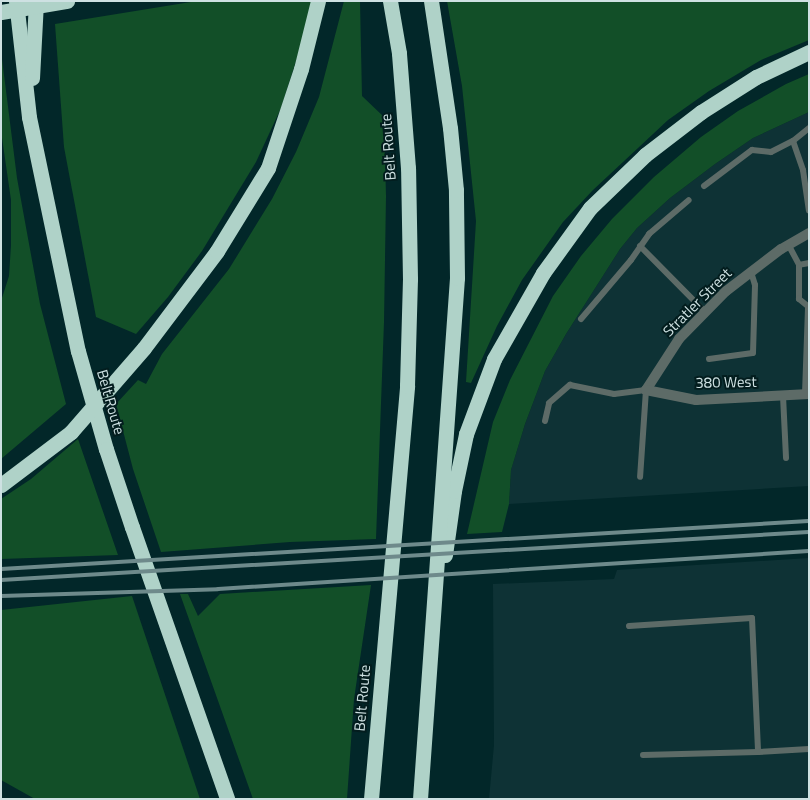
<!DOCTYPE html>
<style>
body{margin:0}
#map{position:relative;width:810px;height:800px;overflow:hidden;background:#022729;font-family:"Titillium Web",sans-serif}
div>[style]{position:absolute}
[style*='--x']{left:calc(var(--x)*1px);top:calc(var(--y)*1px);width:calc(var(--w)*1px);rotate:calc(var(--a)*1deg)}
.built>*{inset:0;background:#0e3235}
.green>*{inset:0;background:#124f28}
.service>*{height:6px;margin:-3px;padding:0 3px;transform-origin:3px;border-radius:3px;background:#5d6b67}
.minor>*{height:10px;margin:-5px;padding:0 5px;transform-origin:5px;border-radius:5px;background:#5d6b67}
.motorway>*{height:15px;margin:-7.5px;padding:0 7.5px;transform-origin:7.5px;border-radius:7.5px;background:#afd2c8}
.rail>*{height:4px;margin:-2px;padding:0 2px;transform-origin:2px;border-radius:2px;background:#6e8a8b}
.motorway-bridge>*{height:15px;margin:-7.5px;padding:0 7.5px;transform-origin:7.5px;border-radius:7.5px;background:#afd2c8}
span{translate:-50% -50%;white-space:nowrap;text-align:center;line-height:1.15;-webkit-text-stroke:4px #031d1e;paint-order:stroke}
.street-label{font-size:15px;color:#cee1e2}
.frame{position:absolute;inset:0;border:2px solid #cee1e2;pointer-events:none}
</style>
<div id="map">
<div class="built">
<i style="clip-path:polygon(809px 112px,809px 486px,509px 504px,511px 470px,525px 424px,545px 371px,566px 334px,620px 249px,637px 228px,670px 198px,715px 164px,753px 138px)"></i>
<i style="clip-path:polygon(809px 558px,809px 799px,489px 799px,494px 745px,493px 584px,614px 579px,617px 570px)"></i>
</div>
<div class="green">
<i style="clip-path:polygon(197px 1px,313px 1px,310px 17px,281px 108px,256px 162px,202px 251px,168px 297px,136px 334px,96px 317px,64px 147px,55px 24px)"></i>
<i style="clip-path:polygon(344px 1px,360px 1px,362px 96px,384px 117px,386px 196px,384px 322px,376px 539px,290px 542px,161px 552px,133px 469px,116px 404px,138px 380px,146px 384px,162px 354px,229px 269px,272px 199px,296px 152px,319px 97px)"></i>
<i style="clip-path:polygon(447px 1px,809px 1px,809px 40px,761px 60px,709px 91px,668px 120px,593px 190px,563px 222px,522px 280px,497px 326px,471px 383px,466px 382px,476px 221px,462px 86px)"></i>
<i style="clip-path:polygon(1px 51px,17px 178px,40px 304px,66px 404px,1px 459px,1px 301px,9px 276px,11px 245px,11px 200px,1px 131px)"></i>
<i style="clip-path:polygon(809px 74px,809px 112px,753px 138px,715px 164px,670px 198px,637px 228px,620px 249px,566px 334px,545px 371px,525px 424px,511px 470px,509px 504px,502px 532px,467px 534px,493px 422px,510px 380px,553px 296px,581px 256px,612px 219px,654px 177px,701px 137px,738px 111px,786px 84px)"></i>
<i style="clip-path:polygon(78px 439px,118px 555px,1px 559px,1px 499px,31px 479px)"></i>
<i style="clip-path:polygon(371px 585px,354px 699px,347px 799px,253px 799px,180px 594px,188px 594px,198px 616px,220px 594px)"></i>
<i style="clip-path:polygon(132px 596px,200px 799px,35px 799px,1px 780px,1px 610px)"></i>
</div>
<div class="service">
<i style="--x:809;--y:128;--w:21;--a:141"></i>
<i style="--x:793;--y:141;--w:31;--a:71"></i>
<i style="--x:803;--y:170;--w:41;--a:81.7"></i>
<i style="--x:704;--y:186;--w:60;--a:-36.9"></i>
<i style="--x:752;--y:150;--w:19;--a:6"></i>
<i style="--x:771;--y:152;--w:25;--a:-27"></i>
<i style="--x:788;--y:244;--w:24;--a:62"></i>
<i style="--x:640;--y:246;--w:93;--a:45.4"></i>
<i style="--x:809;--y:263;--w:10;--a:169"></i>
<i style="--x:799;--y:265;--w:34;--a:90"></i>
<i style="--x:799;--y:299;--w:13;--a:39"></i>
<i style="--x:581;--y:319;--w:77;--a:-49.7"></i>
<i style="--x:631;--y:260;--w:32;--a:-55"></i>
<i style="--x:649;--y:234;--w:52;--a:-40.4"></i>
<i style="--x:709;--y:359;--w:44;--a:-7.8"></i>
<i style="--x:753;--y:353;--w:68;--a:-88.3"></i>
<i style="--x:755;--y:285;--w:14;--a:-107"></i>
<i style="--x:805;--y:394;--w:87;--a:-88"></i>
<i style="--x:783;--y:396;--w:62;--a:87.2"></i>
<i style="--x:545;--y:421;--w:18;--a:-77"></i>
<i style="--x:549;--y:403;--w:28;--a:-41"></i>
<i style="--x:570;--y:385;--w:45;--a:11.6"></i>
<i style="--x:614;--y:394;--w:32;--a:-7"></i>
<i style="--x:646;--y:390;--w:87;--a:93.9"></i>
<i style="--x:629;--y:626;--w:123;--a:-3.7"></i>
<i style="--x:752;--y:618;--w:134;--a:87.4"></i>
<i style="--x:758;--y:752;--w:51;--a:-3.4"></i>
<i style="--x:643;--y:755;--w:115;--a:-1.5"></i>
</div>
<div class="minor">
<i style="--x:809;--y:233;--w:32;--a:150"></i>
<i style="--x:781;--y:249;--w:69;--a:142.6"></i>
<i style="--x:726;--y:291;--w:67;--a:134.4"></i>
<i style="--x:679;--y:339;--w:61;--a:122.9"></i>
<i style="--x:646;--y:390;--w:51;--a:11.3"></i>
<i style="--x:696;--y:400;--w:113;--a:-3"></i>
</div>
<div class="motorway">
<i style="--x:16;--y:1;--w:117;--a:83.6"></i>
<i style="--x:29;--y:117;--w:239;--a:78.2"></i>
<i style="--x:78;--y:351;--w:102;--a:74.1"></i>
<i style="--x:106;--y:449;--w:82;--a:71.6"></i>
<i style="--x:132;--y:527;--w:288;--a:70.7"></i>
<i style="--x:32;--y:78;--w:77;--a:-87"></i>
<i style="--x:144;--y:348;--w:121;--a:-53"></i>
<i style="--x:217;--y:251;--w:97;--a:-58.4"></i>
<i style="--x:268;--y:168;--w:104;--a:-71.6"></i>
<i style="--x:301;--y:69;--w:70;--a:-76"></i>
<i style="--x:445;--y:555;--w:65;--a:-82"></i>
<i style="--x:454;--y:491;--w:58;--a:-78.1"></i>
<i style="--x:466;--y:434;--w:80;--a:-69.5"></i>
<i style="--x:494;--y:359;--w:99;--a:-60.3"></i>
<i style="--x:543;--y:273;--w:80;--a:-54.1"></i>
<i style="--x:590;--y:208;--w:76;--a:-43.9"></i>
<i style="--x:645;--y:155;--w:71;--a:-37.5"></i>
<i style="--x:701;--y:112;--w:65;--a:-32.5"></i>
<i style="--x:756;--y:77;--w:59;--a:-25.3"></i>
<i style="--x:371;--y:799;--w:415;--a:-85"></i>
<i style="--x:407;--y:386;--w:107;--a:-88.4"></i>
<i style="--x:410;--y:279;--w:111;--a:-91"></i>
<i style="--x:408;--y:168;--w:115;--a:-94.5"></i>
<i style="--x:399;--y:53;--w:53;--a:-99.8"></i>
<i style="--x:420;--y:799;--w:522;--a:-85.94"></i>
<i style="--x:457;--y:278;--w:88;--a:-90.7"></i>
<i style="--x:456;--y:190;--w:62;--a:-95.5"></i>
<i style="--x:450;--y:128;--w:128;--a:-98.5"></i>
</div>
<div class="rail">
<i style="--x:1;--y:569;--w:809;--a:-3.4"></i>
<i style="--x:1;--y:580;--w:809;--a:-3.4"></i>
<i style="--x:1;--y:596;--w:217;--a:-1.8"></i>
<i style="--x:218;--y:589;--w:592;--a:-3.68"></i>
</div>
<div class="motorway-bridge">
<i style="--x:1;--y:12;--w:67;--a:-9.5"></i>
<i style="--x:1;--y:485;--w:88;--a:-37.1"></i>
<i style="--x:71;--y:432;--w:111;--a:-49"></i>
</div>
<div class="street-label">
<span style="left:388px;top:147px;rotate:-94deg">Belt Route</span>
<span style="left:697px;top:302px;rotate:-45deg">Stratler Street</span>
<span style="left:726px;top:382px;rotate:-1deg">380 West</span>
<span style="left:111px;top:402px;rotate:74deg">Belt Route</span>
<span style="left:362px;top:698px;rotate:-85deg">Belt Route</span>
</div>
<div class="frame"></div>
</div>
